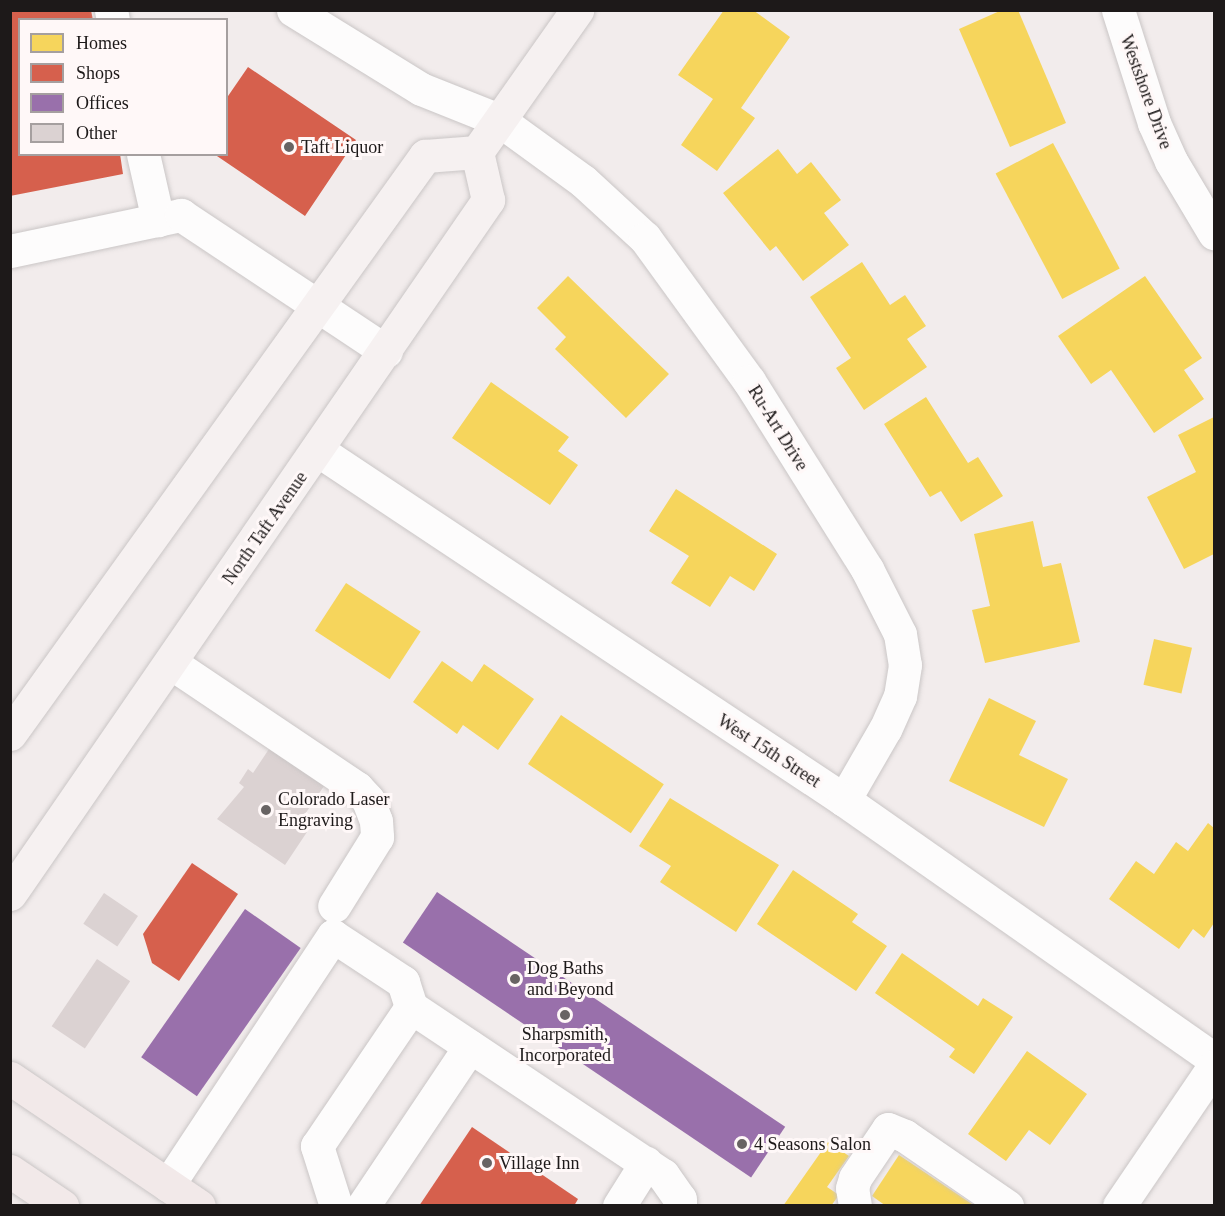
<!DOCTYPE html>
<style>
body{margin:0}
#map{position:relative;width:1225px;height:1216px;overflow:hidden;background:#f2ecec;font-family:"Times New Roman",serif}
div>[style]{position:absolute}
[style*='--x']{left:calc(var(--x)*1px);top:calc(var(--y)*1px);width:calc(var(--w)*1px);rotate:calc(var(--a)*1deg)}
.homes>*{inset:0;background:#f6d55c;transform-origin:0 0}
.shops>*{inset:0;background:#d6604d}
.offices>*{inset:0;background:#9970ab;transform-origin:0 0}
.building>*{inset:0;background:#dbd2d2;transform-origin:0 0}
.roads{filter:drop-shadow(0 0 2px #cac6c6) drop-shadow(0 0 2px #cac6c6)}
.minor>*{height:33px;margin:-16.5px;padding:0 16.5px;transform-origin:16.5px;border-radius:16.5px;background:#fdfcfc}
.major>*{height:33px;margin:-16.5px;padding:0 16.5px;transform-origin:16.5px;border-radius:16.5px;background:#f6f1f1}
.highway>*{height:33px;margin:-16.5px;padding:0 16.5px;transform-origin:16.5px;border-radius:16.5px;background:#f2e9e9}
.dots>*{width:16px;height:16px;translate:-50% -50%;box-sizing:border-box;border:3px solid #fff8f8;border-radius:50%}
span{translate:-50% -50%;white-space:nowrap;text-align:center;line-height:1.15;-webkit-text-stroke:6px #fff8f8;paint-order:stroke}
.street-label{font-size:18px;color:#1d1919}
.poi-label{font-size:18px;color:#1d1919}
.left{translate:0 -50%;text-align:left}
.frame{position:absolute;inset:0;border:12px solid #1d1919;pointer-events:none}
.legend{position:absolute;left:18px;top:18px;width:210px;height:138px;box-sizing:border-box;background:#fff8f8;border:2px solid #a59f9f;margin:0;padding:8px 10px;list-style:none;font-size:18px;color:#1d1919}
.legend li{display:flex;align-items:center;gap:12px;height:30px}
.legend b{width:30px;border:2px solid #a59f9f}
</style>
<div id="map">
<div class="homes">
<i style="clip-path:polygon(724px 10px,753px 10px,790px 37px,741px 108px,755px 118px,717px 171px,681px 145px,713px 99px,678px 75px)"></i>
<i style="clip-path:polygon(1002px 10px,1018px 10px,1066px 123px,1010px 147px,959px 29px)"></i>
<i style="left:1053px;top:143px;width:142px;height:65px;rotate:62deg"></i>
<i style="clip-path:polygon(778px 149px,797px 174px,811px 162px,841px 200px,824px 213px,849px 245px,803px 281px,776px 246px,770px 251px,723px 193px)"></i>
<i style="clip-path:polygon(862px 262px,890px 305px,905px 295px,926px 326px,907px 339px,927px 367px,864px 410px,836px 368px,851px 358px,810px 297px)"></i>
<i style="clip-path:polygon(568px 276px,669px 374px,626px 418px,555px 349px,566px 337px,537px 308px)"></i>
<i style="clip-path:polygon(1145px 276px,1202px 358px,1184px 370px,1204px 399px,1154px 433px,1111px 370px,1091px 384px,1058px 336px)"></i>
<i style="clip-path:polygon(491px 382px,569px 437px,558px 451px,578px 465px,550px 505px,452px 438px)"></i>
<i style="clip-path:polygon(926px 397px,968px 463px,978px 457px,1003px 496px,961px 522px,941px 491px,930px 497px,884px 424px)"></i>
<i style="clip-path:polygon(1214px 417px,1214px 554px,1184px 569px,1147px 497px,1196px 472px,1178px 435px)"></i>
<i style="clip-path:polygon(676px 489px,777px 554px,754px 591px,730px 576px,710px 607px,671px 583px,689px 556px,649px 531px)"></i>
<i style="clip-path:polygon(1033px 521px,1043px 567px,1061px 563px,1080px 642px,985px 663px,972px 610px,990px 606px,974px 534px)"></i>
<i style="left:346px;top:583px;width:89px;height:57px;rotate:33deg"></i>
<i style="left:1154px;top:639px;width:39px;height:47px;rotate:13deg"></i>
<i style="clip-path:polygon(442px 661px,472px 682px,484px 664px,534px 699px,498px 750px,463px 725px,457px 734px,413px 702px)"></i>
<i style="clip-path:polygon(989px 698px,1036px 721px,1019px 755px,1068px 779px,1044px 827px,949px 781px)"></i>
<i style="left:561px;top:715px;width:124px;height:59px;rotate:34deg"></i>
<i style="clip-path:polygon(670px 798px,779px 865px,736px 932px,660px 882px,671px 866px,639px 846px)"></i>
<i style="clip-path:polygon(1208px 823px,1214px 828px,1214px 923px,1204px 938px,1193px 929px,1179px 949px,1109px 899px,1136px 861px,1154px 874px,1176px 842px,1188px 851px)"></i>
<i style="clip-path:polygon(793px 870px,858px 914px,852px 922px,887px 946px,856px 991px,757px 924px)"></i>
<i style="clip-path:polygon(902px 953px,978px 1006px,983px 998px,1013px 1017px,974px 1074px,949px 1057px,955px 1049px,875px 993px)"></i>
<i style="clip-path:polygon(1027px 1051px,1087px 1094px,1050px 1145px,1029px 1130px,1006px 1161px,968px 1134px)"></i>
<i style="clip-path:polygon(828px 1142px,849px 1156px,827px 1187px,839px 1195px,831px 1206px,783px 1206px)"></i>
<i style="clip-path:polygon(899px 1155px,975px 1206px,886px 1206px,872px 1196px)"></i>
</div>
<div class="shops">
<i style="clip-path:polygon(10px 10px,91px 10px,93px 20px,20px 20px,20px 154px,120px 154px,123px 174px,10px 196px)"></i>
<i style="clip-path:polygon(248px 67px,356px 140px,305px 216px,214px 154px,226px 154px,226px 99px)"></i>
<i style="clip-path:polygon(192px 863px,238px 894px,179px 981px,152px 963px,143px 934px)"></i>
<i style="clip-path:polygon(472px 1127px,578px 1199px,574px 1206px,419px 1206px)"></i>
</div>
<div class="offices">
<i style="left:437px;top:892px;width:420px;height:61px;rotate:34deg"></i>
<i style="left:245px;top:909px;width:68px;height:181px;rotate:35deg"></i>
</div>
<div class="building">
<i style="clip-path:polygon(269px 749px,324px 786px,297px 826px,307px 832px,285px 865px,217px 819px,244px 787px,239px 783px,248px 769px,253px 773px)"></i>
<i style="left:104px;top:893px;width:41px;height:37px;rotate:34deg"></i>
<i style="left:97px;top:959px;width:40px;height:81px;rotate:34deg"></i>
</div>
<div class="roads">
<div class="minor">
<i style="--x:111;--y:10;--w:10;--a:79"></i>
<i style="--x:293;--y:10;--w:150;--a:31.7"></i>
<i style="--x:421;--y:89;--w:84;--a:21.7"></i>
<i style="--x:499;--y:120;--w:104;--a:36"></i>
<i style="--x:583;--y:181;--w:84;--a:42.6"></i>
<i style="--x:645;--y:238;--w:177;--a:54"></i>
<i style="--x:749;--y:381;--w:222;--a:57.9"></i>
<i style="--x:867;--y:569;--w:73;--a:63.1"></i>
<i style="--x:900;--y:634;--w:31;--a:81"></i>
<i style="--x:905;--y:665;--w:31;--a:99"></i>
<i style="--x:900;--y:696;--w:36;--a:114"></i>
<i style="--x:885;--y:729;--w:82;--a:120"></i>
<i style="--x:1118;--y:10;--w:119;--a:72.3"></i>
<i style="--x:1154;--y:123;--w:42;--a:65.9"></i>
<i style="--x:1171;--y:161;--w:84;--a:59.2"></i>
<i style="--x:143;--y:154;--w:68;--a:77.2"></i>
<i style="--x:10;--y:251;--w:175;--a:-11.9"></i>
<i style="--x:181;--y:215;--w:246;--a:33.6"></i>
<i style="--x:319;--y:451;--w:630;--a:33.61"></i>
<i style="--x:844;--y:800;--w:452;--a:35"></i>
<i style="--x:171;--y:663;--w:224;--a:33.9"></i>
<i style="--x:357;--y:788;--w:16;--a:47"></i>
<i style="--x:368;--y:800;--w:22;--a:69"></i>
<i style="--x:376;--y:821;--w:16;--a:86"></i>
<i style="--x:377;--y:837;--w:81;--a:121.9"></i>
<i style="--x:168;--y:1185;--w:299;--a:-56.5"></i>
<i style="--x:333;--y:936;--w:84;--a:33.3"></i>
<i style="--x:403;--y:982;--w:26;--a:72"></i>
<i style="--x:336;--y:1206;--w:63;--a:-107.6"></i>
<i style="--x:317;--y:1146;--w:168;--a:-55.9"></i>
<i style="--x:411;--y:1007;--w:303;--a:33.7"></i>
<i style="--x:663;--y:1175;--w:29;--a:55"></i>
<i style="--x:680;--y:1199;--w:7;--a:90"></i>
<i style="--x:363;--y:1206;--w:192;--a:-56.2"></i>
<i style="--x:619;--y:1206;--w:51;--a:-57.9"></i>
<i style="--x:855;--y:1206;--w:18;--a:-99"></i>
<i style="--x:852;--y:1188;--w:10;--a:-73"></i>
<i style="--x:855;--y:1178;--w:59;--a:-56"></i>
<i style="--x:888;--y:1129;--w:18;--a:22"></i>
<i style="--x:905;--y:1136;--w:124;--a:34.5"></i>
<i style="--x:1119;--y:1206;--w:169;--a:-55.8"></i>
</div>
<div class="major">
<i style="--x:10;--y:734;--w:712;--a:-54.32"></i>
<i style="--x:425;--y:156;--w:52;--a:-4.4"></i>
<i style="--x:10;--y:894;--w:843;--a:-55.44"></i>
<i style="--x:488;--y:200;--w:49;--a:-102.9"></i>
<i style="--x:477;--y:152;--w:174;--a:-54.8"></i>
</div>
<div class="highway">
<i style="--x:10;--y:1078;--w:228;--a:34.1"></i>
<i style="--x:10;--y:1171;--w:63;--a:33.9"></i>
</div>
</div>
<div class="dots">
<i style="left:289px;top:147px;background:#686363"></i>
<i style="left:266px;top:810px;background:#686363"></i>
<i style="left:515px;top:979px;background:#686363"></i>
<i style="left:565px;top:1015px;background:#686363"></i>
<i style="left:742px;top:1144px;background:#686363"></i>
<i style="left:487px;top:1163px;background:#686363"></i>
</div>
<div class="street-label">
<span style="left:1146px;top:92px;rotate:70deg">Westshore Drive</span>
<span style="left:778px;top:428px;rotate:58deg">Ru-Art Drive</span>
<span style="left:265px;top:528px;rotate:-55deg">North Taft Avenue</span>
<span style="left:769px;top:751px;rotate:33deg">West 15th Street</span>
</div>
<div class="poi-label">
<span class="left" style="left:301px;top:147px">Taft Liquor</span>
<span class="left" style="left:278px;top:810px">Colorado Laser<br>Engraving</span>
<span class="left" style="left:527px;top:979px">Dog Baths<br>and Beyond</span>
<span style="left:565px;top:1045px">Sharpsmith,<br>Incorporated</span>
<span class="left" style="left:754px;top:1144px">4 Seasons Salon</span>
<span class="left" style="left:499px;top:1163px">Village Inn</span>
</div>
<div class="frame"></div>
<ul class="legend">
<li><b style="height:16px;background:#f6d55c"></b>Homes</li>
<li><b style="height:16px;background:#d6604d"></b>Shops</li>
<li><b style="height:16px;background:#9970ab"></b>Offices</li>
<li><b style="height:16px;background:#dbd2d2"></b>Other</li>
</ul>
</div>
